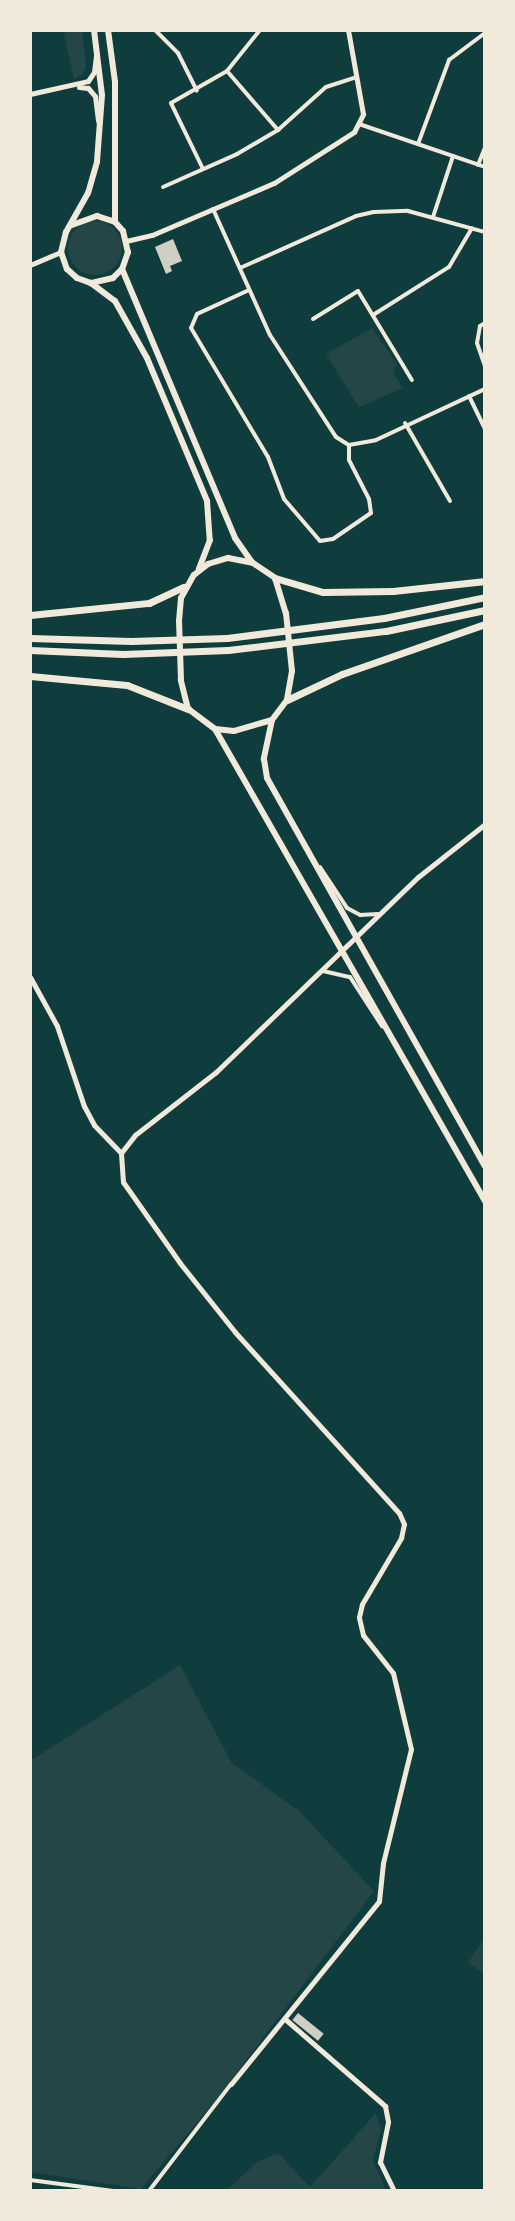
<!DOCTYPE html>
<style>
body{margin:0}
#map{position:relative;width:515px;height:2221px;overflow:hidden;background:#0f3d3e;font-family:"Fira Sans Condensed",sans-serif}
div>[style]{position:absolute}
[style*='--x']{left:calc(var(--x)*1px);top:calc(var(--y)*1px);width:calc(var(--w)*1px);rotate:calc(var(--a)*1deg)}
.green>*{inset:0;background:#244646}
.round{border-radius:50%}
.building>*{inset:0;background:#cfcfc3;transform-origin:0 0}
.minor>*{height:4px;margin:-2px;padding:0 2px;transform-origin:2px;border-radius:2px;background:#f1e9da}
.tertiary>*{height:5px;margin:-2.5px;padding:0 2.5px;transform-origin:2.5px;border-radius:2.5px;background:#f1e9da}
.primary>*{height:6px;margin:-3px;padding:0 3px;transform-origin:3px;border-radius:3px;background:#f1e9da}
.trunk>*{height:7px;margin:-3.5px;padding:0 3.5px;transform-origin:3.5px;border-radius:3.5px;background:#f1e9da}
span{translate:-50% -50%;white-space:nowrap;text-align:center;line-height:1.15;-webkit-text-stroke:6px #f1e9da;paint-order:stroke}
.frame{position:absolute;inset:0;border:32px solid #f1e9da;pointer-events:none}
</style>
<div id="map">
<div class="green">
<i style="clip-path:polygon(63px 30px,82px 30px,86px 66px,83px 74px,74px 79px)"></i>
<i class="round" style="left:68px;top:221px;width:54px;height:54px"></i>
<i style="clip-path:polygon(372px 328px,397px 364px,393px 373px,403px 388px,359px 407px,326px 354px)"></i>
<i style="clip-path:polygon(180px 1665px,231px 1762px,300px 1812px,374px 1891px,217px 2099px,141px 2189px,30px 2172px,30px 1761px)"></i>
<i style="clip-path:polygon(485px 1937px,485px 1974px,468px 1963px)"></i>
<i style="clip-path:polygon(376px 2113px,381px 2129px,373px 2160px,386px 2191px,226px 2191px,257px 2162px,278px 2153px,310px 2187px)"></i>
</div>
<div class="building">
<i style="clip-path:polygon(173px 239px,182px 261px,170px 266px,172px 271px,166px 274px,155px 247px)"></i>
<i style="left:298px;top:2013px;width:33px;height:9px;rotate:39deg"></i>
</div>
<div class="minor">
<i style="--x:155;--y:30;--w:33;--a:45"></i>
<i style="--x:178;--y:53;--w:42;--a:63.4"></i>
<i style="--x:227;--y:71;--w:78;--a:49.2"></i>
<i style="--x:359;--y:124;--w:133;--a:18.8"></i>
<i style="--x:418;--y:144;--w:90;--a:-69.7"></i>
<i style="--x:449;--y:60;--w:45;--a:-36.9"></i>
<i style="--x:478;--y:165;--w:18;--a:-68"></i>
<i style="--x:203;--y:169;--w:73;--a:-115.9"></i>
<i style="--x:171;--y:103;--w:64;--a:-29.7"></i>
<i style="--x:227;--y:71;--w:53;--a:-51.2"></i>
<i style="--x:163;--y:187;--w:81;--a:-24"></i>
<i style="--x:237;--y:154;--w:48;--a:-30.3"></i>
<i style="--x:278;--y:130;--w:64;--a:-41.9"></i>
<i style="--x:326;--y:87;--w:32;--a:-18"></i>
<i style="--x:213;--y:209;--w:138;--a:65.7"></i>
<i style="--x:270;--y:335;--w:121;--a:57.1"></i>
<i style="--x:336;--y:437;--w:15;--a:32"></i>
<i style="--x:349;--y:445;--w:27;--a:-10"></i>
<i style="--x:376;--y:440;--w:120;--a:-25.1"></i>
<i style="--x:433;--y:217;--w:64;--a:-71.8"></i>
<i style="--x:240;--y:268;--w:127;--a:-24.1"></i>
<i style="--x:356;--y:216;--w:18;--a:-13"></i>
<i style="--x:374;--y:212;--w:34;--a:-2"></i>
<i style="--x:408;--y:211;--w:80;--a:15.3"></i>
<i style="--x:249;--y:290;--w:57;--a:155.2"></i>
<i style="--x:197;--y:314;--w:15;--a:113"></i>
<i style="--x:191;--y:328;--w:150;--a:59.2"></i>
<i style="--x:268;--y:457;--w:45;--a:69.1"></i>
<i style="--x:284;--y:499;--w:55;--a:49.4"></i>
<i style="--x:320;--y:541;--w:13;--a:-9"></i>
<i style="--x:333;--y:539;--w:46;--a:-34.4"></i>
<i style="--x:371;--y:513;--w:14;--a:-98"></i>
<i style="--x:369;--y:499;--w:44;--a:-117.1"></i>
<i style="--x:349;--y:460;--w:15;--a:-90"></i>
<i style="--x:373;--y:315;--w:90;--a:-32.3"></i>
<i style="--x:449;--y:267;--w:45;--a:-59.5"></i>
<i style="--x:313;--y:319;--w:53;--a:-31.9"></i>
<i style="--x:358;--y:291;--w:104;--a:58.8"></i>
<i style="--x:485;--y:323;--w:6;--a:149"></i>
<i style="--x:480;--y:326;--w:17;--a:100"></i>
<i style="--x:477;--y:343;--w:24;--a:71"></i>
<i style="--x:469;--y:396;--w:37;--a:64"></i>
<i style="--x:405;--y:423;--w:90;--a:60"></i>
<i style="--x:320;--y:867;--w:49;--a:56.6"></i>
<i style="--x:347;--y:908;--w:15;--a:28"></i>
<i style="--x:360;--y:915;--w:18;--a:-3"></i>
<i style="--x:323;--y:971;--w:28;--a:13"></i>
<i style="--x:350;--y:977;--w:59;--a:56.9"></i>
<i style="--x:30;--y:2180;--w:84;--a:7.5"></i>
<i style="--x:149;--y:2191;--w:135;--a:-52.5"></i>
</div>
<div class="tertiary">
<i style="--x:79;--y:87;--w:9;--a:6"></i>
<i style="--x:88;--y:88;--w:11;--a:49"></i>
<i style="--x:95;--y:96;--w:25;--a:83"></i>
<i style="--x:30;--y:94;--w:59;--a:-12.6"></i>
<i style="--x:88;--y:81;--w:11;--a:-56"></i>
<i style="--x:94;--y:72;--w:17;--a:-83"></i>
<i style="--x:126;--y:241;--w:27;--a:-13"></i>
<i style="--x:152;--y:235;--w:133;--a:-23.1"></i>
<i style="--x:274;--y:183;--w:95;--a:-32.5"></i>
<i style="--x:354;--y:132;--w:20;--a:-63"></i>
<i style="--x:363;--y:114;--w:85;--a:-100.1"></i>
<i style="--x:30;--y:265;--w:34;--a:-23"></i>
<i style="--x:30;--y:977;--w:56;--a:61.1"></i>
<i style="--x:57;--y:1026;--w:84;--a:71.4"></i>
<i style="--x:84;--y:1106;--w:21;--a:62"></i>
<i style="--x:94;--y:1125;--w:39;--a:46"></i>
<i style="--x:285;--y:2019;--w:133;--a:41"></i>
<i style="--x:385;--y:2106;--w:16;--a:79"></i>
<i style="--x:388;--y:2122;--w:41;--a:101.3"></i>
<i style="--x:380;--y:2162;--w:32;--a:64"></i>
<i style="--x:231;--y:2084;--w:235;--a:-51"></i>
<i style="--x:379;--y:1901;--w:38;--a:-84"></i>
<i style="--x:383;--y:1863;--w:117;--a:-76.2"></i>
<i style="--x:411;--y:1749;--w:78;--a:-103.3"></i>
<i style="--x:393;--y:1673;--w:48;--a:-128.3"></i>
<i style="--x:363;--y:1635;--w:18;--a:-103"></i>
<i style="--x:359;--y:1617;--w:13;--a:-77"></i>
<i style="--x:362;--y:1604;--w:77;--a:-59.4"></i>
<i style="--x:401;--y:1538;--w:14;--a:-78"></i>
<i style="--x:404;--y:1524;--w:12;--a:-114"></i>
<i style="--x:399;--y:1513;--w:244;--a:-132.2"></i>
<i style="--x:235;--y:1332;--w:88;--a:-128.6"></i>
<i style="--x:180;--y:1263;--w:99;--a:-125.1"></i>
<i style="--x:123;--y:1182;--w:29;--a:-94"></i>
<i style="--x:121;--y:1153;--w:23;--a:-52"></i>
<i style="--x:135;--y:1135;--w:103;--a:-37.9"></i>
<i style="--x:216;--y:1072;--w:281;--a:-44"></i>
<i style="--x:418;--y:877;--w:85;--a:-38.3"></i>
</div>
<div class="primary">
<i style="--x:94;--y:30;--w:65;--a:83"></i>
<i style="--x:102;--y:95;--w:67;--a:94.3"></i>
<i style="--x:97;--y:162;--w:32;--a:106"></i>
<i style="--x:88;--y:193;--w:45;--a:119.4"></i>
<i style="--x:66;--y:232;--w:21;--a:104"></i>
<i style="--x:61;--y:252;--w:18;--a:71"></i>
<i style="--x:67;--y:269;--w:13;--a:42"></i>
<i style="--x:77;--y:278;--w:15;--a:20"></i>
<i style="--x:91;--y:283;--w:30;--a:37"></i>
<i style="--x:115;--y:301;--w:65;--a:60.7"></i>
<i style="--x:147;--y:358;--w:155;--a:67.2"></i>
<i style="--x:207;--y:501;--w:39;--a:86"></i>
<i style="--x:210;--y:540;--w:31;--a:111"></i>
<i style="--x:108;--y:30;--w:52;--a:82.3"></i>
<i style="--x:115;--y:82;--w:140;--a:90"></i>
<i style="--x:72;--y:225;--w:27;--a:-20"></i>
<i style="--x:97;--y:216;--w:19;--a:18"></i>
<i style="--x:115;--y:222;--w:12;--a:48"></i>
<i style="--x:123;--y:231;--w:22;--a:77"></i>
<i style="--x:128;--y:252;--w:18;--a:109"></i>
<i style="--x:122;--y:269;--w:13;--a:135"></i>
<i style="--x:113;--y:278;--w:23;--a:167"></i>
<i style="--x:122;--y:269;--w:292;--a:67.2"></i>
<i style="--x:235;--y:538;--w:29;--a:55"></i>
<i style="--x:228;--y:558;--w:25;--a:11"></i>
<i style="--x:253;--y:563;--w:27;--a:34"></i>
<i style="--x:275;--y:578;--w:37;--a:73"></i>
<i style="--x:286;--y:613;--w:58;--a:84.1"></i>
<i style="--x:292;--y:671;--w:29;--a:100"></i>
<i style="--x:287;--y:700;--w:25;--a:127"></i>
<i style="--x:272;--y:720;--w:40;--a:164"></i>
<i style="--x:234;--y:731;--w:19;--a:-174"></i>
<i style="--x:215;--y:729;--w:34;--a:-143"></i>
<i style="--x:188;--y:709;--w:30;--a:-104"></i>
<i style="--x:181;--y:680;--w:59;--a:-91.9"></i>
<i style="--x:179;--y:621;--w:23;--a:-85"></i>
<i style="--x:181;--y:598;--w:26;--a:-61"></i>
<i style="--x:194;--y:575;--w:18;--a:-38"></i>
<i style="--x:208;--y:564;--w:21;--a:-17"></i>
<i style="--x:272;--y:720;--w:40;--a:102"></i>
<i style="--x:264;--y:759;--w:19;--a:81"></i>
<i style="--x:267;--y:778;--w:445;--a:60.7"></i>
<i style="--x:215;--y:729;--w:544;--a:60.23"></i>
</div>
<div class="trunk">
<i style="--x:275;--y:578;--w:50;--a:16.3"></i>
<i style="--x:323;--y:592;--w:70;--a:-0.8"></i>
<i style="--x:393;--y:591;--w:93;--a:-6.2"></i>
<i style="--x:30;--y:615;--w:120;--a:-5.8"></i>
<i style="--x:149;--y:603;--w:38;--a:-25"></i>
<i style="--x:30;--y:638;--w:101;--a:1.7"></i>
<i style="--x:131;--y:641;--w:96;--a:-1.8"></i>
<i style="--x:227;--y:638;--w:158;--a:-7.3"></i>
<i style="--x:384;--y:618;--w:103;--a:-11.7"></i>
<i style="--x:30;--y:650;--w:93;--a:2.5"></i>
<i style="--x:123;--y:654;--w:105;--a:-2.2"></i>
<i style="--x:228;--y:650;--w:159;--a:-6.9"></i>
<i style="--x:386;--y:631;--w:101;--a:-12"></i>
<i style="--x:30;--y:676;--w:97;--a:5.3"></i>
<i style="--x:127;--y:685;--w:66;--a:21.5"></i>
<i style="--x:287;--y:700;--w:61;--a:-25.3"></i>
<i style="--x:342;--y:674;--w:151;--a:-19.3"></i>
</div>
<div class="frame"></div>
</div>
